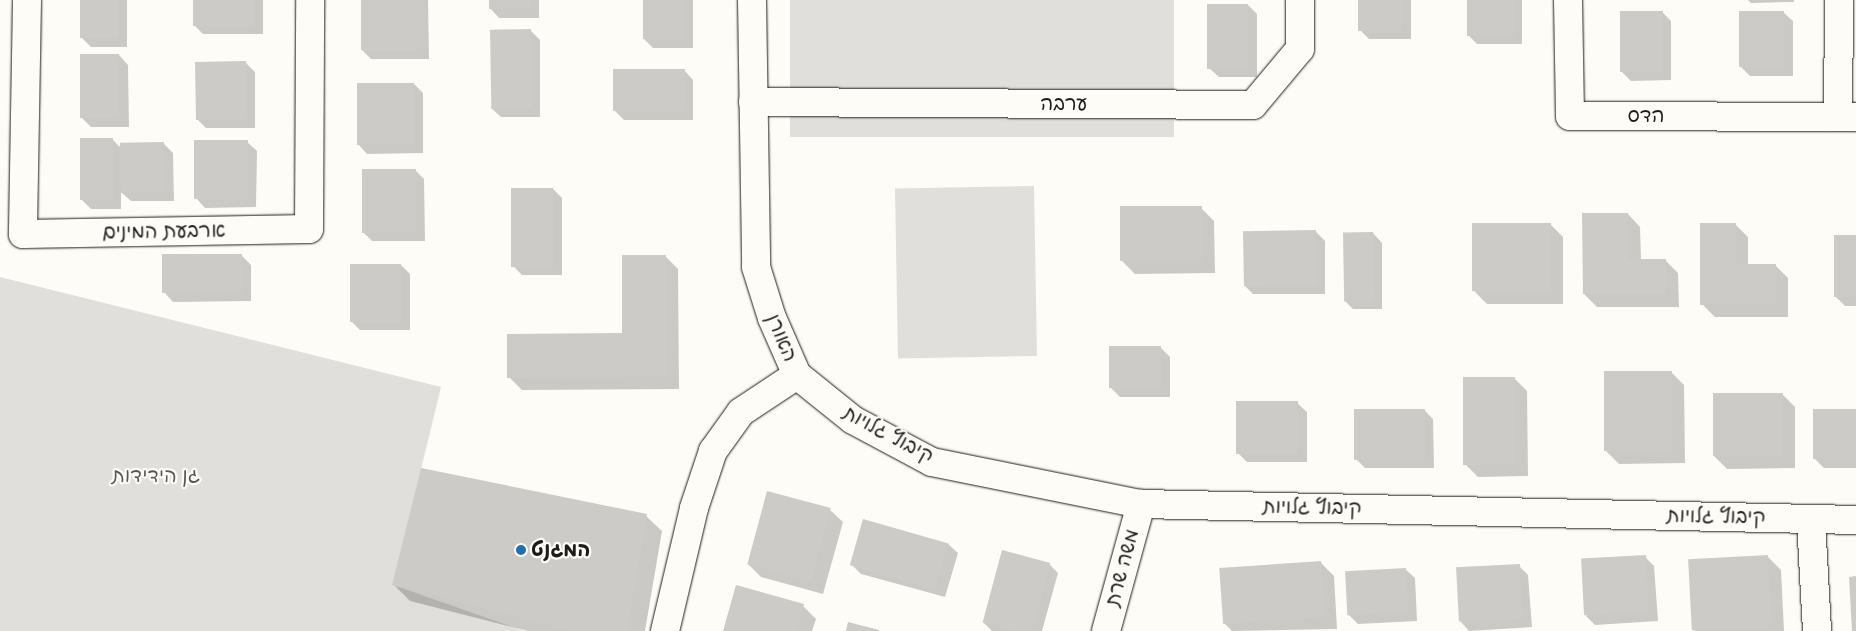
<!DOCTYPE html>
<meta charset="utf-8">
<style>
body{margin:0}
#map{position:relative;width:1856px;height:631px;overflow:hidden;background:#fdfcf7;font-family:Mynerve,"Playpen Sans Hebrew",sans-serif}
div>[style]{position:absolute}
[style*='--x']{left:calc(var(--x)*1px);top:calc(var(--y)*1px);width:calc(var(--w)*1px);rotate:calc(var(--a)*1deg)}
.green>*{inset:0;background:#e0dfdb;transform-origin:0 0}
.shadow>*{inset:0;background:#0003}
.building>*{inset:0;background:#cccbc8;transform-origin:0 0}
.roads{filter:drop-shadow(0 0 1px #1c1c1c) drop-shadow(0 0 1px #1c1c1c)}
.minor>*{height:28px;margin:-14px;padding:0 14px;transform-origin:14px;border-radius:14px;background:#fdfcf7}
.dots>*{width:14px;height:14px;translate:-50% -50%;box-sizing:border-box;border:2px solid #fdfcf7;border-radius:50%}
span{translate:-50% -50%;white-space:nowrap;text-align:center;line-height:1.15;-webkit-text-stroke:4.5px #fdfcf7;paint-order:stroke}
.street-label{font-size:20px;color:#1c1c1c}
.park-label{font-size:20px;color:#575655}
.poi-label{font-size:20px;color:#1c1c1c;font-weight:700}
.left{translate:0 -50%;text-align:left}
</style>
<div id="map">
<div class="green">
<i style="left:790px;top:0;width:384px;height:137px"></i>
<i style="left:1034px;top:186px;width:170px;height:139px;rotate:89deg"></i>
<i style="clip-path:polygon(0 277px,441px 387px,393px 585px,524px 631px,0 631px)"></i>
</div>
<div class="shadow">
<i style="clip-path:polygon(82px 0,127px 0,127px 47px,91px 47px,82px 38px)"></i>
<i style="clip-path:polygon(194px 0,263px 0,263px 34px,203px 34px,194px 25px)"></i>
<i style="clip-path:polygon(362px 0,428px 0,429px 59px,371px 59px,362px 50px)"></i>
<i style="clip-path:polygon(490px 0,539px 0,539px 18px,499px 18px,490px 8px)"></i>
<i style="clip-path:polygon(644px 0,693px 0,693px 48px,653px 48px,644px 39px)"></i>
<i style="clip-path:polygon(1359px 0,1411px 0,1411px 39px,1369px 39px,1360px 30px)"></i>
<i style="clip-path:polygon(1468px 0,1522px 0,1522px 44px,1477px 44px,1468px 35px)"></i>
<i style="clip-path:polygon(1748px 0,1794px 0,1794px 2px,1751px 3px)"></i>
<i style="clip-path:polygon(1248px 5px,1257px 14px,1257px 77px,1219px 77px,1209px 68px)"></i>
<i style="clip-path:polygon(1662px 12px,1671px 21px,1671px 80px,1631px 81px,1621px 71px)"></i>
<i style="clip-path:polygon(1783px 12px,1793px 21px,1793px 76px,1750px 76px,1741px 67px)"></i>
<i style="clip-path:polygon(531px 31px,540px 40px,540px 117px,501px 117px,491px 108px)"></i>
<i style="clip-path:polygon(119px 55px,128px 65px,129px 127px,91px 127px,82px 118px)"></i>
<i style="clip-path:polygon(246px 63px,255px 72px,255px 128px,206px 128px,197px 119px)"></i>
<i style="clip-path:polygon(684px 70px,693px 80px,693px 120px,624px 120px,615px 111px)"></i>
<i style="clip-path:polygon(414px 84px,423px 93px,423px 153px,367px 154px,358px 144px)"></i>
<i style="clip-path:polygon(112px 139px,121px 148px,164px 144px,173px 153px,174px 201px,131px 201px,121px 192px,121px 209px,91px 209px,82px 200px)"></i>
<i style="clip-path:polygon(247px 142px,257px 151px,256px 207px,205px 208px,196px 198px)"></i>
<i style="clip-path:polygon(415px 170px,424px 179px,425px 241px,372px 241px,363px 232px)"></i>
<i style="clip-path:polygon(553px 189px,562px 198px,562px 275px,522px 275px,513px 266px)"></i>
<i style="clip-path:polygon(1201px 208px,1214px 221px,1215px 273px,1135px 274px,1122px 261px)"></i>
<i style="clip-path:polygon(1628px 214px,1640px 227px,1641px 260px,1665px 260px,1678px 273px,1679px 307px,1597px 307px,1584px 294px)"></i>
<i style="clip-path:polygon(1550px 224px,1563px 237px,1563px 304px,1487px 304px,1474px 291px)"></i>
<i style="clip-path:polygon(1735px 224px,1748px 237px,1748px 265px,1775px 265px,1788px 278px,1788px 317px,1715px 317px,1702px 304px)"></i>
<i style="clip-path:polygon(1316px 232px,1325px 241px,1325px 294px,1253px 294px,1244px 285px)"></i>
<i style="clip-path:polygon(1373px 233px,1382px 243px,1382px 309px,1353px 309px,1344px 300px)"></i>
<i style="clip-path:polygon(1856px 237px,1856px 306px,1845px 306px,1836px 297px)"></i>
<i style="clip-path:polygon(242px 256px,251px 265px,251px 301px,173px 302px,164px 292px)"></i>
<i style="clip-path:polygon(665px 256px,678px 269px,679px 389px,522px 390px,509px 377px,623px 334px)"></i>
<i style="clip-path:polygon(401px 265px,410px 274px,410px 330px,360px 330px,351px 321px)"></i>
<i style="clip-path:polygon(1161px 348px,1170px 357px,1170px 397px,1120px 397px,1111px 388px)"></i>
<i style="clip-path:polygon(1671px 372px,1684px 385px,1685px 463px,1619px 464px,1606px 451px)"></i>
<i style="clip-path:polygon(1514px 378px,1527px 391px,1528px 476px,1478px 477px,1465px 464px)"></i>
<i style="clip-path:polygon(1782px 394px,1795px 407px,1795px 468px,1727px 469px,1714px 456px)"></i>
<i style="clip-path:polygon(1297px 403px,1307px 412px,1307px 462px,1247px 462px,1238px 453px)"></i>
<i style="clip-path:polygon(1424px 410px,1433px 419px,1434px 468px,1365px 468px,1356px 459px)"></i>
<i style="clip-path:polygon(1856px 411px,1856px 468px,1824px 468px,1815px 459px)"></i>
<i style="clip-path:polygon(830px 510px,843px 522px,823px 594px,761px 577px,748px 564px)"></i>
<i style="clip-path:polygon(646px 516px,662px 531px,645px 631px,528px 631px,410px 601px,394px 585px)"></i>
<i style="clip-path:polygon(948px 544px,958px 553px,945px 597px,861px 574px,852px 565px)"></i>
<i style="clip-path:polygon(1645px 557px,1654px 566px,1658px 621px,1595px 625px,1586px 616px)"></i>
<i style="clip-path:polygon(1768px 557px,1781px 570px,1784px 631px,1694px 631px)"></i>
<i style="clip-path:polygon(1321px 563px,1334px 576px,1337px 629px,1232px 631px,1223px 622px)"></i>
<i style="clip-path:polygon(1049px 564px,1058px 573px,1042px 631px,992px 631px,983px 622px)"></i>
<i style="clip-path:polygon(1519px 566px,1528px 575px,1532px 627px,1469px 631px,1460px 621px)"></i>
<i style="clip-path:polygon(1405px 569px,1415px 578px,1417px 621px,1358px 624px,1349px 615px)"></i>
<i style="clip-path:polygon(803px 606px,816px 619px,812px 631px,724px 631px)"></i>
</div>
<div class="building">
<i style="left:80px;top:0;width:38px;height:38px"></i>
<i style="left:193px;top:0;width:61px;height:26px"></i>
<i style="left:361px;top:0;width:59px;height:50px"></i>
<i style="left:489px;top:0;width:41px;height:9px"></i>
<i style="left:643px;top:0;width:41px;height:39px"></i>
<i style="left:1358px;top:0;width:44px;height:31px"></i>
<i style="left:1467px;top:0;width:47px;height:36px"></i>
<i style="left:1207px;top:4px;width:41px;height:65px"></i>
<i style="left:1620px;top:11px;width:43px;height:61px"></i>
<i style="left:1739px;top:11px;width:45px;height:56px"></i>
<i style="left:531px;top:29px;width:79px;height:41px;rotate:89deg"></i>
<i style="left:80px;top:54px;width:39px;height:64px"></i>
<i style="left:246px;top:61px;width:58px;height:51px;rotate:89deg"></i>
<i style="left:685px;top:69px;width:42px;height:72px;rotate:90deg"></i>
<i style="left:357px;top:83px;width:57px;height:62px"></i>
<i style="left:80px;top:138px;width:33px;height:62px"></i>
<i style="left:194px;top:140px;width:54px;height:59px"></i>
<i style="left:164px;top:142px;width:50px;height:44px;rotate:89deg"></i>
<i style="left:362px;top:169px;width:54px;height:64px"></i>
<i style="left:511px;top:188px;width:42px;height:79px"></i>
<i style="left:1202px;top:206px;width:55px;height:82px;rotate:90deg"></i>
<i style="clip-path:polygon(1582px 213px,1628px 213px,1628px 259px,1666px 259px,1666px 294px,1583px 294px)"></i>
<i style="left:1472px;top:223px;width:79px;height:68px"></i>
<i style="clip-path:polygon(1700px 223px,1736px 223px,1736px 264px,1776px 264px,1776px 304px,1700px 305px)"></i>
<i style="left:1316px;top:230px;width:55px;height:73px;rotate:89deg"></i>
<i style="left:1373px;top:232px;width:69px;height:30px;rotate:89deg"></i>
<i style="left:1856px;top:235px;width:62px;height:22px;rotate:90deg"></i>
<i style="left:242px;top:254px;width:39px;height:80px;rotate:90deg"></i>
<i style="clip-path:polygon(622px 255px,666px 255px,666px 377px,507px 378px,507px 334px,622px 333px)"></i>
<i style="left:350px;top:264px;width:51px;height:58px"></i>
<i style="left:1161px;top:346px;width:42px;height:52px;rotate:90deg"></i>
<i style="left:1604px;top:371px;width:68px;height:80px"></i>
<i style="left:1463px;top:377px;width:52px;height:88px"></i>
<i style="left:1713px;top:393px;width:70px;height:63px"></i>
<i style="left:1236px;top:401px;width:62px;height:53px"></i>
<i style="left:1354px;top:409px;width:71px;height:51px"></i>
<i style="left:1856px;top:409px;width:50px;height:43px;rotate:90deg"></i>
<i style="clip-path:polygon(421px 468px,647px 514px,627px 631px,571px 631px,392px 585px)"></i>
<i style="left:767px;top:491px;width:66px;height:76px;rotate:15deg"></i>
<i style="left:863px;top:519px;width:89px;height:48px;rotate:16deg"></i>
<i style="left:1002px;top:550px;width:50px;height:75px;rotate:15deg"></i>
<i style="left:1646px;top:555px;width:57px;height:65px;rotate:87deg"></i>
<i style="left:1768px;top:555px;width:71px;height:80px;rotate:87deg"></i>
<i style="left:1321px;top:561px;width:56px;height:102px;rotate:86deg"></i>
<i style="left:1520px;top:564px;width:54px;height:64px;rotate:87deg"></i>
<i style="left:1406px;top:568px;width:44px;height:61px;rotate:87deg"></i>
<i style="clip-path:polygon(1856px 576px,1856px 631px,1852px 631px,1849px 577px)"></i>
<i style="clip-path:polygon(736px 585px,804px 604px,796px 631px,723px 631px)"></i>
<i style="clip-path:polygon(848px 622px,879px 630px,879px 631px,846px 631px)"></i>
</div>
<div class="roads">
<div class="minor">
<i style="--x:27;--y:0;--w:234;--a:91"></i>
<i style="--x:23;--y:234;--w:286;--a:-1"></i>
<i style="--x:309;--y:229;--w:229;--a:-89.7"></i>
<i style="--x:752;--y:0;--w:267;--a:89.1"></i>
<i style="--x:756;--y:267;--w:53;--a:72.6"></i>
<i style="--x:772;--y:318;--w:62;--a:66.3"></i>
<i style="--x:797;--y:375;--w:72;--a:38.8"></i>
<i style="--x:853;--y:420;--w:89;--a:28"></i>
<i style="--x:932;--y:462;--w:213;--a:11.4"></i>
<i style="--x:1141;--y:504;--w:715;--a:1.28"></i>
<i style="--x:1568;--y:0;--w:116;--a:89"></i>
<i style="--x:1570;--y:116;--w:286;--a:0.2"></i>
<i style="--x:753;--y:102;--w:500;--a:0.34"></i>
<i style="--x:1253;--y:105;--w:73;--a:-50"></i>
<i style="--x:1300;--y:49;--w:49;--a:-90"></i>
<i style="--x:1838;--y:117;--w:117;--a:-89.5"></i>
<i style="--x:1811;--y:520;--w:111;--a:86.9"></i>
<i style="--x:665;--y:631;--w:126;--a:-76.7"></i>
<i style="--x:694;--y:508;--w:60;--a:-71.6"></i>
<i style="--x:713;--y:451;--w:48;--a:-54.3"></i>
<i style="--x:741;--y:412;--w:67;--a:-33.5"></i>
<i style="--x:1106;--y:631;--w:132;--a:-74.6"></i>
</div>
</div>
<div class="dots">
<i style="left:521px;top:550px;background:#1f6fb2"></i>
</div>
<div class="street-label">
<span style="left:1064px;top:104px">ערבה</span>
<span style="left:1646px;top:116px">הדס</span>
<span style="left:164px;top:232px;rotate:-1deg">ארבעת המינים</span>
<span style="left:781px;top:338px;rotate:67deg">האורן</span>
<span style="left:888px;top:435px;rotate:28deg">קיבוץ גלויות</span>
<span style="left:1312px;top:508px;rotate:1deg">קיבוץ גלויות</span>
<span style="left:1716px;top:517px;rotate:1deg">קיבוץ גלויות</span>
<span style="left:1123px;top:568px;rotate:-75deg">משה שרת</span>
</div>
<div class="park-label">
<span style="left:156px;top:476px">גן הידידות</span>
</div>
<div class="poi-label">
<span class="left" style="left:531px;top:550px">המגנט</span>
</div>
</div>
